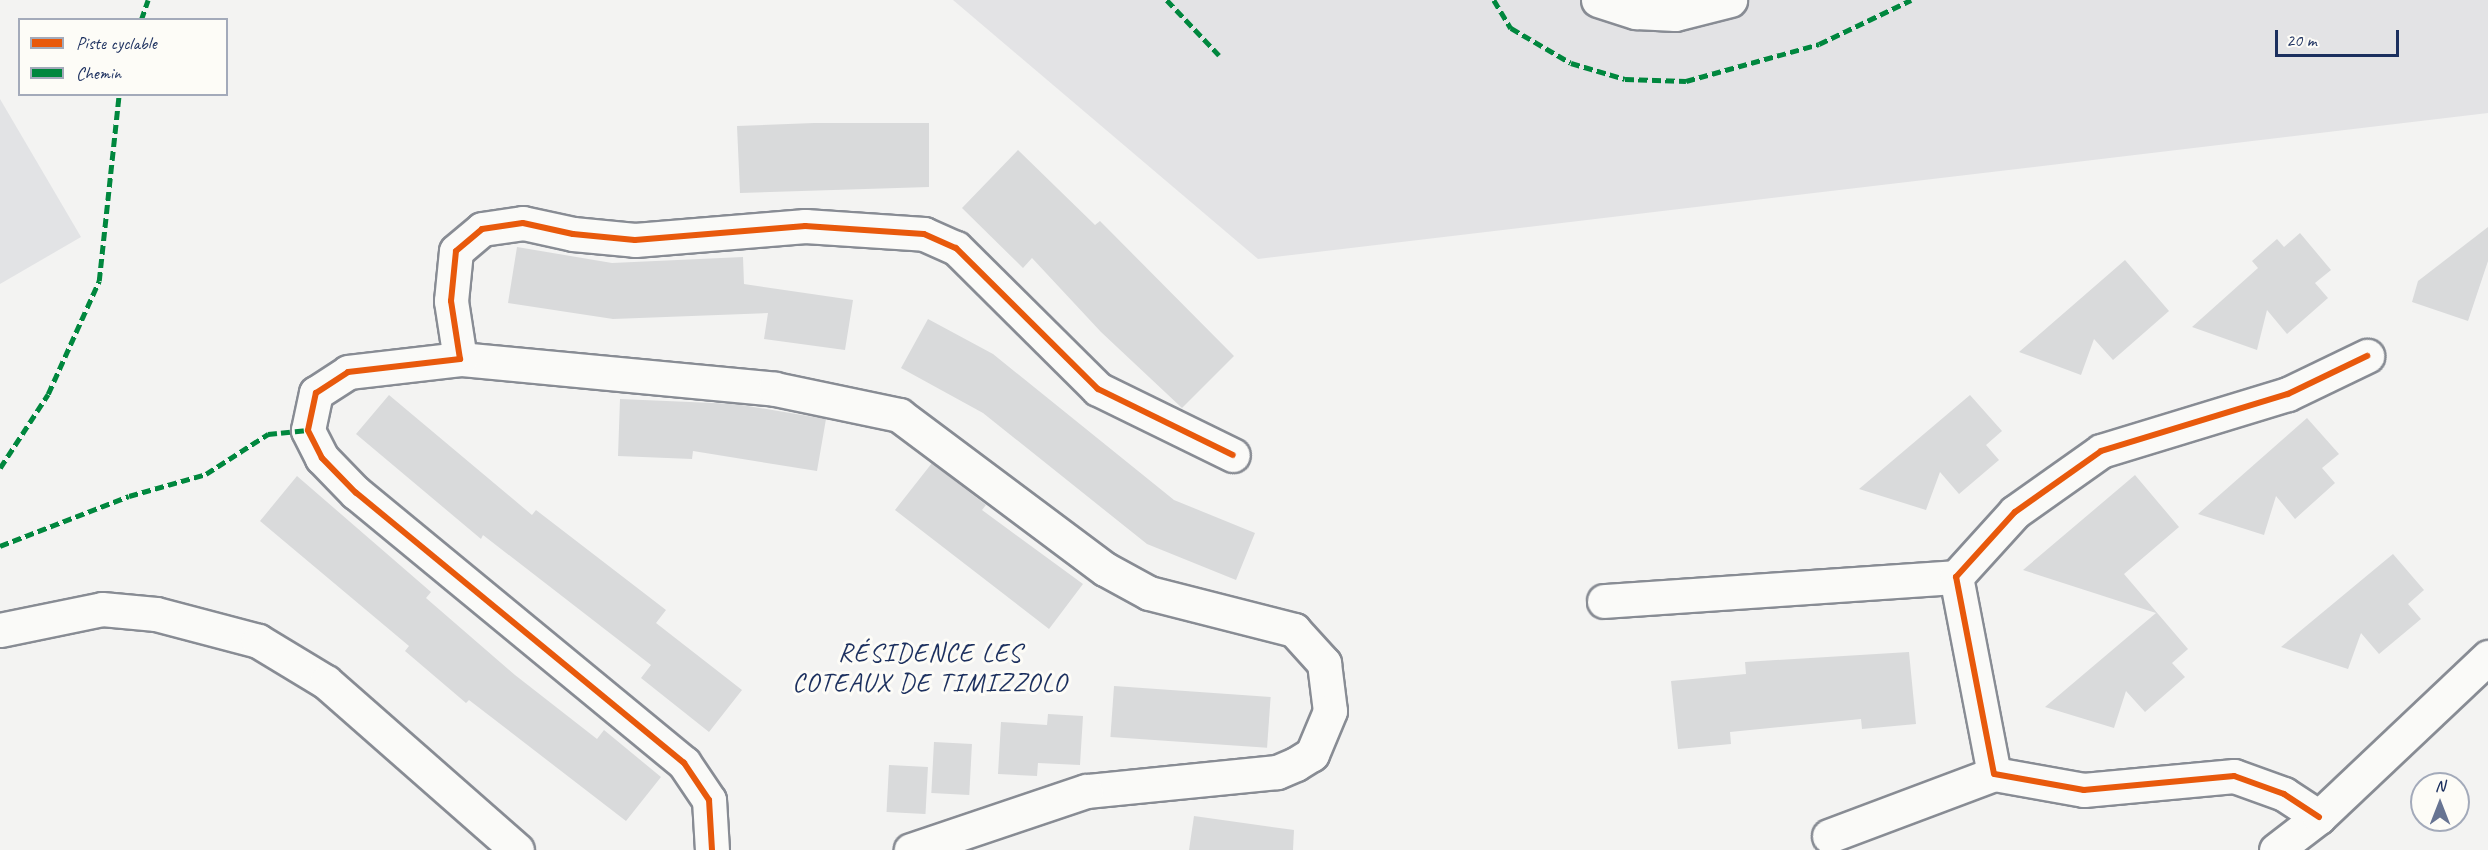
<!DOCTYPE html>
<html>
<head>
<meta charset="utf-8">
<style>
	body { margin:0 }
	#map { position:relative; width:2488px; height:850px; overflow:hidden; background:#f3f3f2; font-family:Caveat,sans-serif }
	div>[style] { position:absolute }
	[style*='--x'] { left:calc(var(--x)*1px); top:calc(var(--y)*1px); width:calc(var(--w)*1px); rotate:calc(var(--a)*1deg) }
	.built>* { inset:0; background:#e3e3e5 }
	.green>* { inset:0; background:#e2e3e5 }
	.building>* { inset:0; background:#d9dadb; transform-origin:0 0 }
	.roads { filter:drop-shadow(2px 0 #888c94) drop-shadow(-2px 0 #888c94) drop-shadow(0 2px #888c94) drop-shadow(0 -2px #888c94) }
	.minor>* { height:33px; margin:-16.5px; padding:0 16.5px; transform-origin:16.5px; border-radius:16.5px; background:#fafaf8 }
	.major>* { height:33px; margin:-16.5px; padding:0 16.5px; transform-origin:16.5px; border-radius:16.5px; background:#fafaf8 }
	.quiet>* { height:4.5px; margin-top:-2.25px; transform-origin:0; background:repeating-linear-gradient(90deg,#00873e 0 9px,transparent 0 13.5px) }
	.cycleway>* { height:6px; margin:-3px; padding:0 3px; transform-origin:3px; border-radius:3px; background:#e8590c }
	span { translate:-50% -50%; white-space:nowrap; text-align:center; line-height:1.15; -webkit-text-stroke:6px #fdfcf7; paint-order:stroke }
	.neighbourhood-label { font-size:26px; color:#1b2f5e; letter-spacing:1.5px }
	.legend { position:absolute; left:18px; top:18px; width:210px; height:78px; box-sizing:border-box; background:#fdfcf7; border:2px solid #a3aaba; margin:0; padding:8px 10px; list-style:none; font-size:18px; color:#1b2f5e }
	.legend li { display:flex; align-items:center; gap:12px; height:30px }
	.legend b { width:30px; border:2px solid #a3aaba }
	.north { position:absolute; left:2410px; top:772px; width:60px; height:60px; box-sizing:border-box; background:#fdfcf7; border:2px solid #a3aaba; border-radius:50%; rotate:0deg; font-size:16px; font-weight:700; line-height:24px; text-align:center; color:#1b2f5e }
	.north::after { content:''; display:block; margin:auto; width:21px; height:27px; background:#677492; clip-path:polygon(50% 0,100% 100%,50% 72%,0 100%) }
	.scale { position:absolute; left:2275px; top:30px; width:124px; height:27px; box-sizing:border-box; border:3px solid #1b2f5e; border-top:0; padding-left:8px; font-size:18px; line-height:21px; white-space:nowrap; color:#1b2f5e; -webkit-text-stroke:4px #fdfcf7; paint-order:stroke }
</style>
</head>
<body>
<div id="map">
	<div class="built">
		<div style="clip-path:polygon(953px 0,2488px 0,2488px 113px,1258px 259px)"></div>
	</div>
	<div class="green">
		<div style="clip-path:polygon(0 99px,81px 237px,0 284px)"></div>
	</div>
	<div class="building">
		<div style="clip-path:polygon(814px 123px,929px 123px,929px 187px,740px 193px,737px 126px)"></div>
		<div style="clip-path:polygon(1018px 150px,1095px 225px,1100px 221px,1234px 356px,1182px 408px,1101px 332px,1032px 258px,1023px 268px,962px 208px)"></div>
		<div style="clip-path:polygon(2488px 227px,2488px 261px,2468px 321px,2412px 302px,2418px 281px)"></div>
		<div style="clip-path:polygon(2300px 233px,2331px 270px,2315px 283px,2328px 298px,2287px 334px,2267px 310px,2257px 350px,2192px 327px,2258px 268px,2252px 261px,2277px 239px,2284px 247px)"></div>
		<div style="clip-path:polygon(517px 247px,612px 263px,743px 257px,744px 284px,853px 300px,845px 350px,764px 339px,768px 313px,613px 319px,508px 303px)"></div>
		<div style="clip-path:polygon(2125px 260px,2169px 311px,2113px 360px,2094px 339px,2081px 375px,2019px 352px)"></div>
		<div style="clip-path:polygon(928px 319px,993px 354px,1174px 500px,1255px 533px,1236px 580px,1147px 544px,983px 413px,901px 368px)"></div>
		<div style="clip-path:polygon(389px 395px,532px 515px,536px 510px,666px 610px,656px 623px,742px 690px,709px 732px,641px 678px,651px 665px,483px 535px,481px 539px,356px 434px)"></div>
		<div style="clip-path:polygon(1970px 395px,2002px 431px,1986px 445px,1999px 460px,1959px 494px,1940px 472px,1926px 510px,1859px 489px)"></div>
		<div style="clip-path:polygon(620px 399px,736px 404px,826px 419px,817px 471px,693px 451px,692px 459px,618px 456px)"></div>
		<div style="clip-path:polygon(2307px 418px,2339px 454px,2322px 468px,2335px 483px,2295px 519px,2276px 496px,2264px 535px,2198px 514px)"></div>
		<div style="clip-path:polygon(932px 463px,986px 505px,982px 510px,1083px 584px,1049px 629px,895px 510px)"></div>
		<div style="clip-path:polygon(2135px 475px,2179px 527px,2124px 574px,2188px 649px,2172px 663px,2185px 677px,2145px 712px,2126px 691px,2114px 728px,2045px 707px,2156px 613px,2023px 570px)"></div>
		<div style="clip-path:polygon(297px 476px,431px 592px,426px 598px,515px 675px,597px 739px,604px 730px,661px 777px,626px 821px,469px 700px,466px 703px,405px 651px,409px 646px,260px 521px)"></div>
		<div style="clip-path:polygon(2393px 554px,2424px 590px,2408px 604px,2421px 619px,2379px 654px,2361px 633px,2348px 669px,2281px 647px)"></div>
		<div style="clip-path:polygon(1909px 652px,1916px 724px,1862px 729px,1861px 719px,1730px 732px,1731px 744px,1678px 749px,1671px 681px,1746px 674px,1745px 662px)"></div>
		<div style="left:1114px;top:686px;width:157px;height:51px;rotate:4deg"></div>
		<div style="clip-path:polygon(1048px 714px,1083px 716px,1080px 765px,1038px 763px,1037px 776px,998px 774px,1001px 722px,1047px 725px)"></div>
		<div style="left:934px;top:742px;width:38px;height:51px;rotate:3deg"></div>
		<div style="left:889px;top:765px;width:39px;height:47px;rotate:3deg"></div>
		<div style="clip-path:polygon(1194px 816px,1294px 830px,1293px 850px,1189px 850px)"></div>
	</div>
	<div class="roads">
		<div class="minor">
			<div style="--x:1598;--y:0;--w:40;--a:18"></div>
			<div style="--x:1636;--y:12;--w:39;--a:3"></div>
			<div style="--x:1675;--y:14;--w:57;--a:-14.3"></div>
			<div style="--x:460;--y:359;--w:316;--a:5.4"></div>
			<div style="--x:775;--y:389;--w:127;--a:11.8"></div>
			<div style="--x:899;--y:415;--w:257;--a:36.8"></div>
			<div style="--x:1105;--y:569;--w:50;--a:28.6"></div>
			<div style="--x:1149;--y:593;--w:150;--a:14.3"></div>
			<div style="--x:1294;--y:630;--w:45;--a:47.7"></div>
			<div style="--x:1324;--y:663;--w:48;--a:82.9"></div>
			<div style="--x:1330;--y:711;--w:47;--a:112.7"></div>
			<div style="--x:1312;--y:754;--w:19;--a:148"></div>
			<div style="--x:1296;--y:764;--w:21;--a:157"></div>
			<div style="--x:1277;--y:772;--w:192;--a:174.3"></div>
			<div style="--x:1086;--y:791;--w:185;--a:161.4"></div>
			<div style="--x:1604;--y:601;--w:353;--a:-3.9"></div>
			<div style="--x:2319;--y:817;--w:42;--a:-146.7"></div>
			<div style="--x:2284;--y:794;--w:53;--a:-160.2"></div>
			<div style="--x:2234;--y:776;--w:151;--a:174.7"></div>
			<div style="--x:2084;--y:790;--w:91;--a:-169.9"></div>
			<div style="--x:1994;--y:774;--w:201;--a:-100.9"></div>
			<div style="--x:1956;--y:577;--w:88;--a:-47.8"></div>
			<div style="--x:2015;--y:512;--w:105;--a:-35.3"></div>
			<div style="--x:2101;--y:451;--w:195;--a:-17"></div>
			<div style="--x:2288;--y:394;--w:88;--a:-25.7"></div>
			<div style="--x:1829;--y:836;--w:176;--a:-20.6"></div>
			<div style="--x:712;--y:850;--w:50;--a:-93.4"></div>
			<div style="--x:709;--y:800;--w:45;--a:-124"></div>
			<div style="--x:684;--y:763;--w:425;--a:-140.5"></div>
			<div style="--x:356;--y:493;--w:49;--a:-134.2"></div>
			<div style="--x:322;--y:458;--w:31;--a:-117"></div>
			<div style="--x:308;--y:430;--w:38;--a:-78"></div>
			<div style="--x:316;--y:393;--w:38;--a:-33"></div>
			<div style="--x:348;--y:372;--w:113;--a:-6.6"></div>
			<div style="--x:460;--y:359;--w:59;--a:-98.8"></div>
			<div style="--x:451;--y:301;--w:50;--a:-84.3"></div>
			<div style="--x:456;--y:251;--w:34;--a:-40"></div>
			<div style="--x:482;--y:229;--w:41;--a:-8.3"></div>
			<div style="--x:523;--y:223;--w:51;--a:12.4"></div>
			<div style="--x:573;--y:234;--w:62;--a:5.5"></div>
			<div style="--x:635;--y:240;--w:171;--a:-4.7"></div>
			<div style="--x:805;--y:226;--w:119;--a:3.8"></div>
			<div style="--x:924;--y:234;--w:35;--a:24"></div>
			<div style="--x:956;--y:248;--w:200;--a:44.8"></div>
			<div style="--x:1098;--y:389;--w:150;--a:26.1"></div>
		</div>
		<div class="major">
			<div style="--x:0;--y:630;--w:104;--a:-11.6"></div>
			<div style="--x:102;--y:609;--w:54;--a:5.3"></div>
			<div style="--x:156;--y:614;--w:106;--a:14.8"></div>
			<div style="--x:258;--y:641;--w:79;--a:31.1"></div>
			<div style="--x:326;--y:682;--w:254;--a:41.3"></div>
			<div style="--x:2276;--y:850;--w:54;--a:-37.5"></div>
			<div style="--x:2319;--y:817;--w:233;--a:-43.4"></div>
		</div>
	</div>
	<div class="quiet">
		<div style="--x:1167;--y:0;--w:76;--a:46.6"></div>
		<div style="--x:1494;--y:0;--w:33;--a:59"></div>
		<div style="--x:1511;--y:28;--w:69;--a:30.3"></div>
		<div style="--x:1571;--y:63;--w:56;--a:16.5"></div>
		<div style="--x:1625;--y:79;--w:61;--a:1.9"></div>
		<div style="--x:1686;--y:81;--w:138;--a:-15.5"></div>
		<div style="--x:1819;--y:44;--w:102;--a:-25.6"></div>
		<div style="--x:141;--y:20;--w:21;--a:-71"></div>
		<div style="--x:0;--y:468;--w:88;--a:-57"></div>
		<div style="--x:48;--y:394;--w:124;--a:-65.7"></div>
		<div style="--x:99;--y:281;--w:188;--a:-83.9"></div>
		<div style="--x:0;--y:546;--w:138;--a:-21.2"></div>
		<div style="--x:129;--y:496;--w:80;--a:-15.9"></div>
		<div style="--x:206;--y:474;--w:74;--a:-32.8"></div>
		<div style="--x:268;--y:434;--w:40;--a:-5.7"></div>
	</div>
	<div class="cycleway">
		<div style="--x:2319;--y:817;--w:42;--a:-146.7"></div>
		<div style="--x:2284;--y:794;--w:53;--a:-160.2"></div>
		<div style="--x:2234;--y:776;--w:151;--a:174.7"></div>
		<div style="--x:2084;--y:790;--w:91;--a:-169.9"></div>
		<div style="--x:1994;--y:774;--w:201;--a:-100.9"></div>
		<div style="--x:1956;--y:577;--w:88;--a:-47.8"></div>
		<div style="--x:2015;--y:512;--w:105;--a:-35.3"></div>
		<div style="--x:2101;--y:451;--w:195;--a:-17"></div>
		<div style="--x:2288;--y:394;--w:88;--a:-25.7"></div>
		<div style="--x:712;--y:850;--w:50;--a:-93.4"></div>
		<div style="--x:709;--y:800;--w:45;--a:-124"></div>
		<div style="--x:684;--y:763;--w:425;--a:-140.5"></div>
		<div style="--x:356;--y:493;--w:49;--a:-134.2"></div>
		<div style="--x:322;--y:458;--w:31;--a:-117"></div>
		<div style="--x:308;--y:430;--w:38;--a:-78"></div>
		<div style="--x:316;--y:393;--w:38;--a:-33"></div>
		<div style="--x:348;--y:372;--w:113;--a:-6.6"></div>
		<div style="--x:460;--y:359;--w:59;--a:-98.8"></div>
		<div style="--x:451;--y:301;--w:50;--a:-84.3"></div>
		<div style="--x:456;--y:251;--w:34;--a:-40"></div>
		<div style="--x:482;--y:229;--w:41;--a:-8.3"></div>
		<div style="--x:523;--y:223;--w:51;--a:12.4"></div>
		<div style="--x:573;--y:234;--w:62;--a:5.5"></div>
		<div style="--x:635;--y:240;--w:171;--a:-4.7"></div>
		<div style="--x:805;--y:226;--w:119;--a:3.8"></div>
		<div style="--x:924;--y:234;--w:35;--a:24"></div>
		<div style="--x:956;--y:248;--w:200;--a:44.8"></div>
		<div style="--x:1098;--y:389;--w:150;--a:26.1"></div>
	</div>
	<div class="neighbourhood-label">
		<span style="left:930px;top:668px">RÉSIDENCE LES<br>COTEAUX DE TIMIZZOLO</span>
	</div>
	<ul class="legend">
	<li><b style="height:8px;background:#e8590c"></b>Piste cyclable</li>
	<li><b style="height:8px;background:#00873e"></b>Chemin</li>
	</ul>
	<div class="north">N</div>
	<div class="scale">20 m</div>
</div>
</body>
</html>
